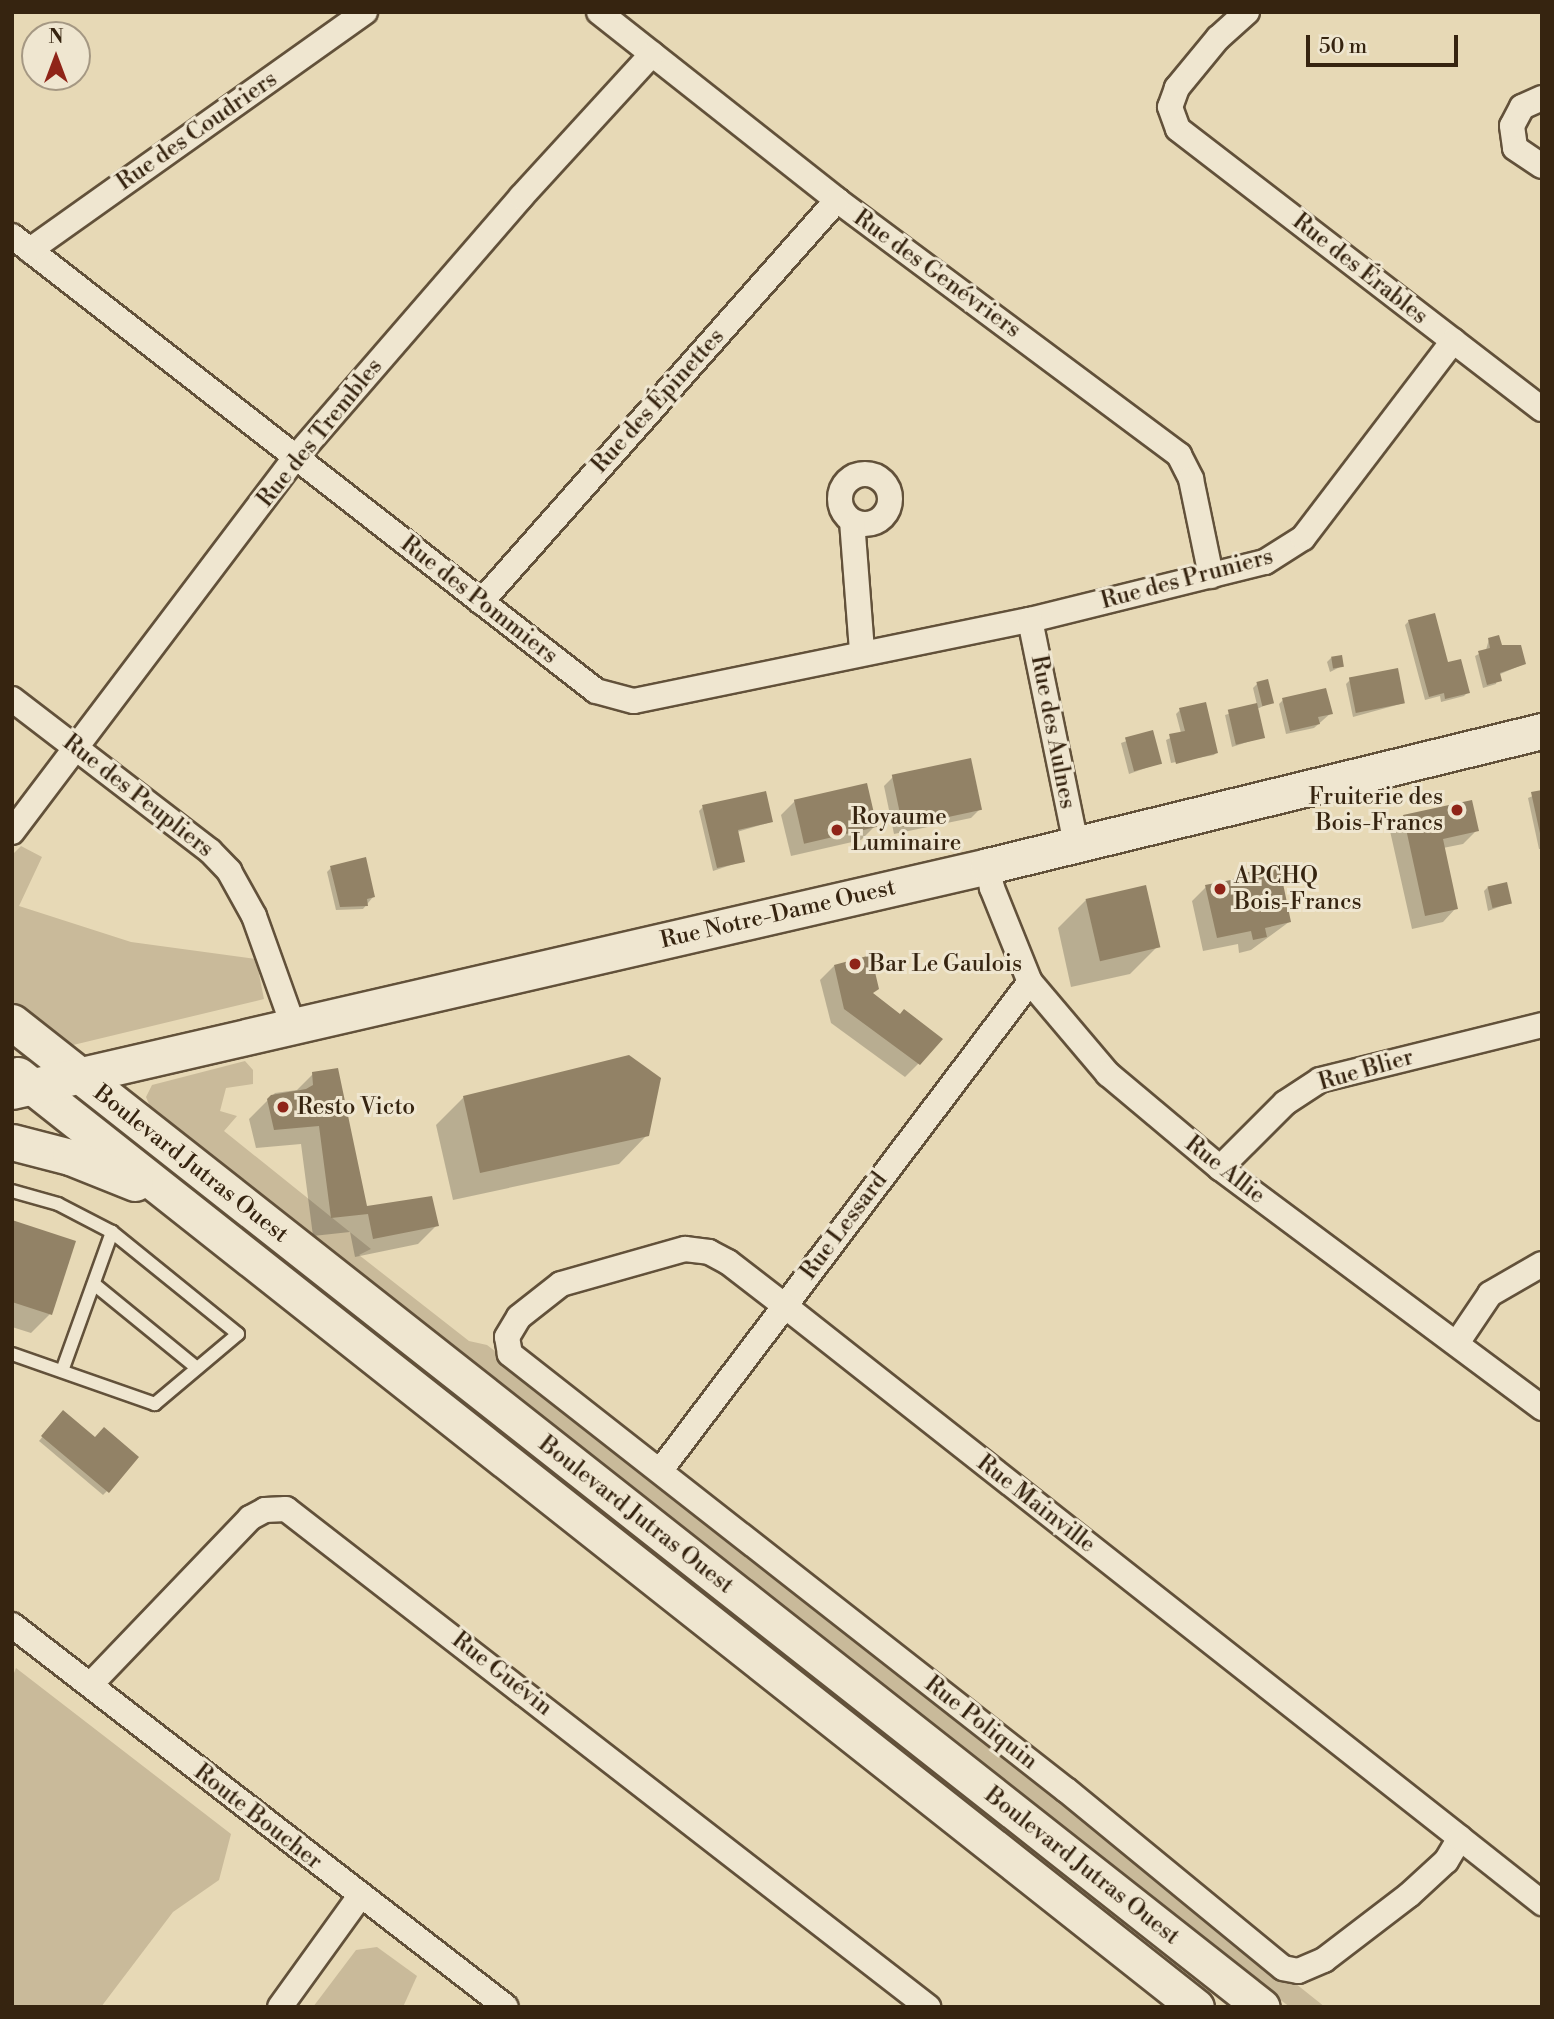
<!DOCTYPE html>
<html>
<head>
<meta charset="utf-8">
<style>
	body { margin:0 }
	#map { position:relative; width:1554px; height:2019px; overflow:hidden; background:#e7d9b6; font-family:"Libre Bodoni",serif }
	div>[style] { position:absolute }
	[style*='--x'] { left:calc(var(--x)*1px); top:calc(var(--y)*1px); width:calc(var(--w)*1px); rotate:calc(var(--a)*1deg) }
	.green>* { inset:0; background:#c9ba9a }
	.shadow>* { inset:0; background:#0003 }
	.building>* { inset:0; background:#928266; transform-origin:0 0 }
	.roads { filter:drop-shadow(2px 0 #62513a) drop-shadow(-2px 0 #62513a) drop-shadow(0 2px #62513a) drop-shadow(0 -2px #62513a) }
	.lane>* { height:12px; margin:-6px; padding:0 6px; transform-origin:6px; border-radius:6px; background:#efe6d0 }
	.street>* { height:24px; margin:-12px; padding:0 12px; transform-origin:12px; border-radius:12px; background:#efe6d0 }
	.street>.ring { margin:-12px; padding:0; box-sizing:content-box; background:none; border:24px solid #efe6d0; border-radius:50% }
	.secondary>* { height:35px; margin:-17.5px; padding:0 17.5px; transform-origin:17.5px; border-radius:17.5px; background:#efe6d0 }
	.dots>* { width:19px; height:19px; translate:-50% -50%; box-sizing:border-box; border:4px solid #efe6d0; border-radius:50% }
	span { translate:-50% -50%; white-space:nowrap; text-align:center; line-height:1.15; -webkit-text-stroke:6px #efe6d0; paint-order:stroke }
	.street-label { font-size:23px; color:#362410 }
	.poi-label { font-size:23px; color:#362410 }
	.right { translate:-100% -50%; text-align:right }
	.left { translate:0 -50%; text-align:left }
	.frame { position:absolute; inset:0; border:14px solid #362410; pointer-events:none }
	.north { position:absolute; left:21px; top:21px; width:70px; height:70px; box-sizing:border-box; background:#efe6d0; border:2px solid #a59883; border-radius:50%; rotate:0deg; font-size:19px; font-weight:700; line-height:28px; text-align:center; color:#362410 }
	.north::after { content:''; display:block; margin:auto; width:24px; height:32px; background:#8f2418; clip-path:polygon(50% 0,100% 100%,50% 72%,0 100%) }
	.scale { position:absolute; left:1306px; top:35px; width:152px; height:32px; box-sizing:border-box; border:4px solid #362410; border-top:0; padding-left:9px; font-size:21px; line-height:24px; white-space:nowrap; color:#362410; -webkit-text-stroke:5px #efe6d0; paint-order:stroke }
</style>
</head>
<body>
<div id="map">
	<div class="green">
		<div style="clip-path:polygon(21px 846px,42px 857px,19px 906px,131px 942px,256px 959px,264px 999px,69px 1046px,12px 1008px,12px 855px)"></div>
		<div style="clip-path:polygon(245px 1061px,253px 1070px,253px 1084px,226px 1088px,220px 1111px,237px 1116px,224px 1131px,371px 1249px,359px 1255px,469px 1341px,487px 1345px,579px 1415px,1325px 2007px,1290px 2007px,1226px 1960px,153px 1114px,146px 1097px,152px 1085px)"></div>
		<div style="clip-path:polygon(16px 1668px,231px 1834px,219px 1880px,173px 1912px,101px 2007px,12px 2007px,12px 1678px)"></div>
		<div style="clip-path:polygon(377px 1947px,417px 1976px,403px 2007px,313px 2007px,356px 1950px)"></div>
	</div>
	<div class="shadow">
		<div style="clip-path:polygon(1409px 621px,1468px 692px,1464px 696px,1441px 702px,1440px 696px,1425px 700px,1405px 625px)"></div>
		<div style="clip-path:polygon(1489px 639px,1524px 664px,1498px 675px,1496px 684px,1483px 688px,1475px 656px,1486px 650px)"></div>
		<div style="clip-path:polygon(1331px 658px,1342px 666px,1330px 672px,1327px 662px)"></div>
		<div style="clip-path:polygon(1350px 680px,1404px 703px,1353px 717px,1346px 684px)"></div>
		<div style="clip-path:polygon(1257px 684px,1272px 702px,1257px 709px,1263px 737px,1232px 747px,1225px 715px,1257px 705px,1253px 688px)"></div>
		<div style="clip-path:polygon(1283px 700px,1331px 713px,1314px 728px,1286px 734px,1279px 704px)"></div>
		<div style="clip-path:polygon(1180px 710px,1216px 753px,1214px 755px,1171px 763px,1166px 740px,1181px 733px,1176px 714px)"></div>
		<div style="clip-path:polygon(1152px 732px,1160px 763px,1129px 774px,1121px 743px)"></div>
		<div style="clip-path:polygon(893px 777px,980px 809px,971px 818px,894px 834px,884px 786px)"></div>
		<div style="clip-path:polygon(1542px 792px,1542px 849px,1539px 849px,1528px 798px)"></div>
		<div style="clip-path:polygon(795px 801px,875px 826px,861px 840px,791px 856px,781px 815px)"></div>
		<div style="clip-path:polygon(703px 807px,771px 822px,737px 832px,743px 861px,713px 871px,699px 811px)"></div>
		<div style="clip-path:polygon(1404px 817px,1477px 830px,1463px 844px,1443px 848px,1456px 908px,1443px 922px,1412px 929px,1390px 831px)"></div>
		<div style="clip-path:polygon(331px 868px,373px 897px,363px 909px,336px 910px,327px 872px)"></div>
		<div style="clip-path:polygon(1238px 875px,1289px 922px,1251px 950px,1239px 953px,1238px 944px,1203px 951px,1192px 901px,1206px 887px,1231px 881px)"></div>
		<div style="clip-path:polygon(1488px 887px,1510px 903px,1488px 911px,1484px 891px)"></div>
		<div style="clip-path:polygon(1086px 900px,1158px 946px,1130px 974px,1071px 987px,1058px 928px)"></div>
		<div style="clip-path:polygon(834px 966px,871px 994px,919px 1063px,905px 1077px,831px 1023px,820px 980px)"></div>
		<div style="clip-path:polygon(313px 1074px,366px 1208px,437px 1225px,418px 1244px,355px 1257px,350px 1232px,313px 1236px,301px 1144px,256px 1148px,249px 1119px,275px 1093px,297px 1090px)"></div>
		<div style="clip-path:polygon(464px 1097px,647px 1135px,619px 1164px,453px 1200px,436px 1125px)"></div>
		<div style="clip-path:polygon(12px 1222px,50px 1314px,31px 1333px,12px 1327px)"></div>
		<div style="clip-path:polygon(59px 1417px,107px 1491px,103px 1495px,39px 1441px)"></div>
	</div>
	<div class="building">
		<div style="clip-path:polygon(1435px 613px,1448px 662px,1461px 659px,1470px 693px,1445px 699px,1444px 693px,1429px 697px,1408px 620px)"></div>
		<div style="clip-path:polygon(1499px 635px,1502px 645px,1521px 645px,1526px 664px,1500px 673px,1502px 681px,1487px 685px,1478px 651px,1490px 648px,1488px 638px)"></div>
		<div style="left:1342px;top:655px;width:12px;height:11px;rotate:81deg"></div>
		<div style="left:1398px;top:668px;width:36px;height:50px;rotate:79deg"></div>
		<div style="left:1268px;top:679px;width:25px;height:12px;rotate:76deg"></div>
		<div style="clip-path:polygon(1326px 688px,1333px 714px,1318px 717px,1320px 724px,1290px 731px,1282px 698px)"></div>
		<div style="clip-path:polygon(1206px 702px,1218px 753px,1176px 764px,1169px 734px,1185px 731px,1179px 708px)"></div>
		<div style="left:1257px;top:703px;width:36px;height:30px;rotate:77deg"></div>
		<div style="left:1153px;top:730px;width:35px;height:29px;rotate:75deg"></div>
		<div style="left:971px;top:758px;width:53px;height:81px;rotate:78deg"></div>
		<div style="left:867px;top:783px;width:45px;height:75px;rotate:77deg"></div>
		<div style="clip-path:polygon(1542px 790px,1542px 838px,1541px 838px,1531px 792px)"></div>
		<div style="clip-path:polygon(766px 791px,773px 822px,738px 830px,745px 862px,717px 868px,702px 805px)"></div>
		<div style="clip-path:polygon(1472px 800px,1479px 831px,1443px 839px,1458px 909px,1425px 916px,1403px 815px)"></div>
		<div style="clip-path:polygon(366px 857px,375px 897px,367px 899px,368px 906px,340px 907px,330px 866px)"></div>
		<div style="clip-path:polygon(1280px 869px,1291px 922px,1265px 928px,1267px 937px,1253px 940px,1251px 931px,1217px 938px,1205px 885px,1236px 879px,1238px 873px)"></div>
		<div style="left:1507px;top:882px;width:22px;height:20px;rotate:77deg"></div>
		<div style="left:1146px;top:885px;width:64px;height:62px;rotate:77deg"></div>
		<div style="clip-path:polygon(871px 955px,879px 989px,873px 993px,900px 1014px,904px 1009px,943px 1039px,920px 1065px,844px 1009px,834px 965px)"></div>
		<div style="clip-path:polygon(629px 1055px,661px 1078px,649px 1136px,480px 1173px,463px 1096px)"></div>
		<div style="clip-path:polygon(338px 1068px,367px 1206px,432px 1196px,439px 1226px,373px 1239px,368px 1214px,331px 1218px,319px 1126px,274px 1130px,267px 1099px,271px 1095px,306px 1089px,313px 1085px,312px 1072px)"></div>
		<div style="clip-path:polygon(12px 1220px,76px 1241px,52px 1315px,12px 1302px)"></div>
		<div style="clip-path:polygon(63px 1410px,95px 1437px,104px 1427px,139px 1457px,109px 1493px,41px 1436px)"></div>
	</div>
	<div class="roads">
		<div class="lane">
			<div style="--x:12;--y:1191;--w:48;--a:15.8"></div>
			<div style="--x:58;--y:1204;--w:61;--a:27.4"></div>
			<div style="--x:112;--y:1232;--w:162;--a:39"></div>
			<div style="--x:238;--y:1334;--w:109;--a:139.9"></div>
			<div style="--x:155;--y:1404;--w:151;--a:-160.7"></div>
			<div style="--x:94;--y:1284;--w:133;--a:39.2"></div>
			<div style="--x:62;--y:1371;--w:148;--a:-70.2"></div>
		</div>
		<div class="street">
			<div style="--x:599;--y:12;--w:303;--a:38.3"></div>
			<div style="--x:837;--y:200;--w:427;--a:36.7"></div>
			<div style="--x:1179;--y:455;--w:27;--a:63"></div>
			<div style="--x:1191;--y:479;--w:99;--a:78.3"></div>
			<div style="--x:1247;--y:12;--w:39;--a:138"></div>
			<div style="--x:1218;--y:38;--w:65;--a:129.4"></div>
			<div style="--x:1177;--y:88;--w:20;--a:110"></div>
			<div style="--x:1170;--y:107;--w:23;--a:70"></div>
			<div style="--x:1178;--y:129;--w:459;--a:37.6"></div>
			<div style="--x:1542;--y:98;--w:22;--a:156"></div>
			<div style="--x:1522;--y:107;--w:21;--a:118"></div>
			<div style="--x:1512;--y:126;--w:22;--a:82"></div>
			<div style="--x:1515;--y:148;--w:32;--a:34"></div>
			<div style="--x:12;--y:236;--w:740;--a:37.92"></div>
			<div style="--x:596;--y:691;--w:39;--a:15"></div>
			<div style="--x:634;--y:701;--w:404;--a:-11.6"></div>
			<div style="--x:1030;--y:620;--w:242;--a:-13.9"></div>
			<div style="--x:1265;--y:562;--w:45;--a:-32.3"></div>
			<div style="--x:1303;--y:538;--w:248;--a:-52.7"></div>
			<div style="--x:30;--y:250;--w:411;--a:-35.4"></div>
			<div class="ring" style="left:840px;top:474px;width:26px;height:26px"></div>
			<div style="--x:852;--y:521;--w:130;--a:85.6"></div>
			<div style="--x:481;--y:602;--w:537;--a:-48.47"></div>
			<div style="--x:1030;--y:620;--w:230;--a:78.4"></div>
			<div style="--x:12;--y:699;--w:250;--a:37.5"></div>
			<div style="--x:210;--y:851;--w:28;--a:46"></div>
			<div style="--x:229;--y:871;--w:51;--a:60.9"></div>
			<div style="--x:254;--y:916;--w:116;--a:70.3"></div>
			<div style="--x:12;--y:832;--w:470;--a:-52.9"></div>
			<div style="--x:296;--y:457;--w:344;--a:-49.1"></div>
			<div style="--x:521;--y:197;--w:194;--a:-47.5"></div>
			<div style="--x:988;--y:866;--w:22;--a:80"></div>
			<div style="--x:992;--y:888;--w:101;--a:68"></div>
			<div style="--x:1030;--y:982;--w:121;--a:49.7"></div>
			<div style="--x:1108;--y:1074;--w:146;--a:40"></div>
			<div style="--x:1220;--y:1168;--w:402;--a:36.7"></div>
			<div style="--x:1220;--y:1168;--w:92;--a:-45"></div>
			<div style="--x:1285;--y:1103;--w:42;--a:-33.3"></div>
			<div style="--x:1320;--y:1080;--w:229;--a:-13.9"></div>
			<div style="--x:1457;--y:1343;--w:59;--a:-56"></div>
			<div style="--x:1490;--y:1294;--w:60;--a:-30"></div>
			<div style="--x:660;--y:1471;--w:613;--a:-52.89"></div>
			<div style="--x:12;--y:1625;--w:624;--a:37.71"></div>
			<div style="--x:91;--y:1684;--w:230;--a:-46.2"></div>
			<div style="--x:250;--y:1518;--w:17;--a:-28"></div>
			<div style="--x:265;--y:1510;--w:21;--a:-3"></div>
			<div style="--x:286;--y:1509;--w:813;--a:37.8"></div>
			<div style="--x:1460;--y:1838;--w:27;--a:121"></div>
			<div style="--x:1446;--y:1861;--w:50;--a:137.4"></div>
			<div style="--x:1409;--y:1895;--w:107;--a:142.6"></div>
			<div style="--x:1324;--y:1960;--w:28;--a:157"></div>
			<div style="--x:1298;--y:1971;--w:15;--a:-169"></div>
			<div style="--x:1283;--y:1968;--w:281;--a:-140.6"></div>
			<div style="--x:1066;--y:1790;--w:707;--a:-141.9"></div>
			<div style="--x:510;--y:1354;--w:17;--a:-100"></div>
			<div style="--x:507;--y:1337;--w:23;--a:-59"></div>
			<div style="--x:519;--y:1317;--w:53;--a:-38.2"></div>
			<div style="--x:561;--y:1284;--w:129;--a:-15.8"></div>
			<div style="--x:685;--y:1249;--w:24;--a:7"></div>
			<div style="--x:709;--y:1252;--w:21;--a:28"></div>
			<div style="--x:728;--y:1262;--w:72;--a:37.7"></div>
			<div style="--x:785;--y:1306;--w:859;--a:38.24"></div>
			<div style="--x:1460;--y:1838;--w:105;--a:38.4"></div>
			<div style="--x:280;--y:2007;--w:137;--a:-54.2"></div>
		</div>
		<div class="secondary">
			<div style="--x:12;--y:1022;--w:1591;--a:38.24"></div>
			<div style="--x:18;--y:1075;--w:1502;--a:38.35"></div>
			<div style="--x:12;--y:1091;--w:1002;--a:-12.98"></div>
			<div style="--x:988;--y:866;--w:570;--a:-13.7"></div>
			<div style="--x:12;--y:1142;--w:60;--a:14.5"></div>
			<div style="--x:70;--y:1157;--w:70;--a:21.8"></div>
		</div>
	</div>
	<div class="dots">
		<div style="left:1457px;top:810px;background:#8f2418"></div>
		<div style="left:837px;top:830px;background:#8f2418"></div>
		<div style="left:1220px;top:889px;background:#8f2418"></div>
		<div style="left:855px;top:964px;background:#8f2418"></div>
		<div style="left:283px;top:1107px;background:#8f2418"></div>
	</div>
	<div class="street-label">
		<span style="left:197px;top:131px;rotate:-35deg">Rue des Coudriers</span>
		<span style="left:1360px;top:269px;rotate:38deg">Rue des Érables</span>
		<span style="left:937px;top:274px;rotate:36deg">Rue des Genévriers</span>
		<span style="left:658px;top:401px;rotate:-48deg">Rue des Épinettes</span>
		<span style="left:320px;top:433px;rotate:-51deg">Rue des Trembles</span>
		<span style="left:1187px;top:579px;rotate:-15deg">Rue des Pruniers</span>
		<span style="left:479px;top:600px;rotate:38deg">Rue des Pommiers</span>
		<span style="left:1053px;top:732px;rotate:79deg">Rue des Aulnes</span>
		<span style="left:138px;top:796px;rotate:38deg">Rue des Peupliers</span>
		<span style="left:778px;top:914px;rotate:-13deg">Rue Notre-Dame Ouest</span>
		<span style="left:1366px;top:1070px;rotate:-16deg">Rue Blier</span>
		<span style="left:191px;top:1164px;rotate:38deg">Boulevard Jutras Ouest</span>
		<span style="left:1225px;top:1170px;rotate:38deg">Rue Allie</span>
		<span style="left:844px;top:1226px;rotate:-53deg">Rue Lessard</span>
		<span style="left:1036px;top:1504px;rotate:38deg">Rue Mainville</span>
		<span style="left:636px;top:1515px;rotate:38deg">Boulevard Jutras Ouest</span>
		<span style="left:502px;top:1674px;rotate:38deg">Rue Guévin</span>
		<span style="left:981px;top:1723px;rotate:38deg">Rue Poliquin</span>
		<span style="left:258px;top:1817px;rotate:38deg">Route Boucher</span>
		<span style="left:1082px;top:1866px;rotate:38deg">Boulevard Jutras Ouest</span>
	</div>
	<div class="poi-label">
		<span class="right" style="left:1443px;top:810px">Fruiterie des<br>Bois-Francs</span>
		<span class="left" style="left:851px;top:830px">Royaume<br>Luminaire</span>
		<span class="left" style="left:1234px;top:889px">APCHQ<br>Bois-Francs</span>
		<span class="left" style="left:869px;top:964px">Bar Le Gaulois</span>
		<span class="left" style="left:297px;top:1107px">Resto Victo</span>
	</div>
	<div class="frame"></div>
	<div class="north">N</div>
	<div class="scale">50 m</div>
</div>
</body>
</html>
